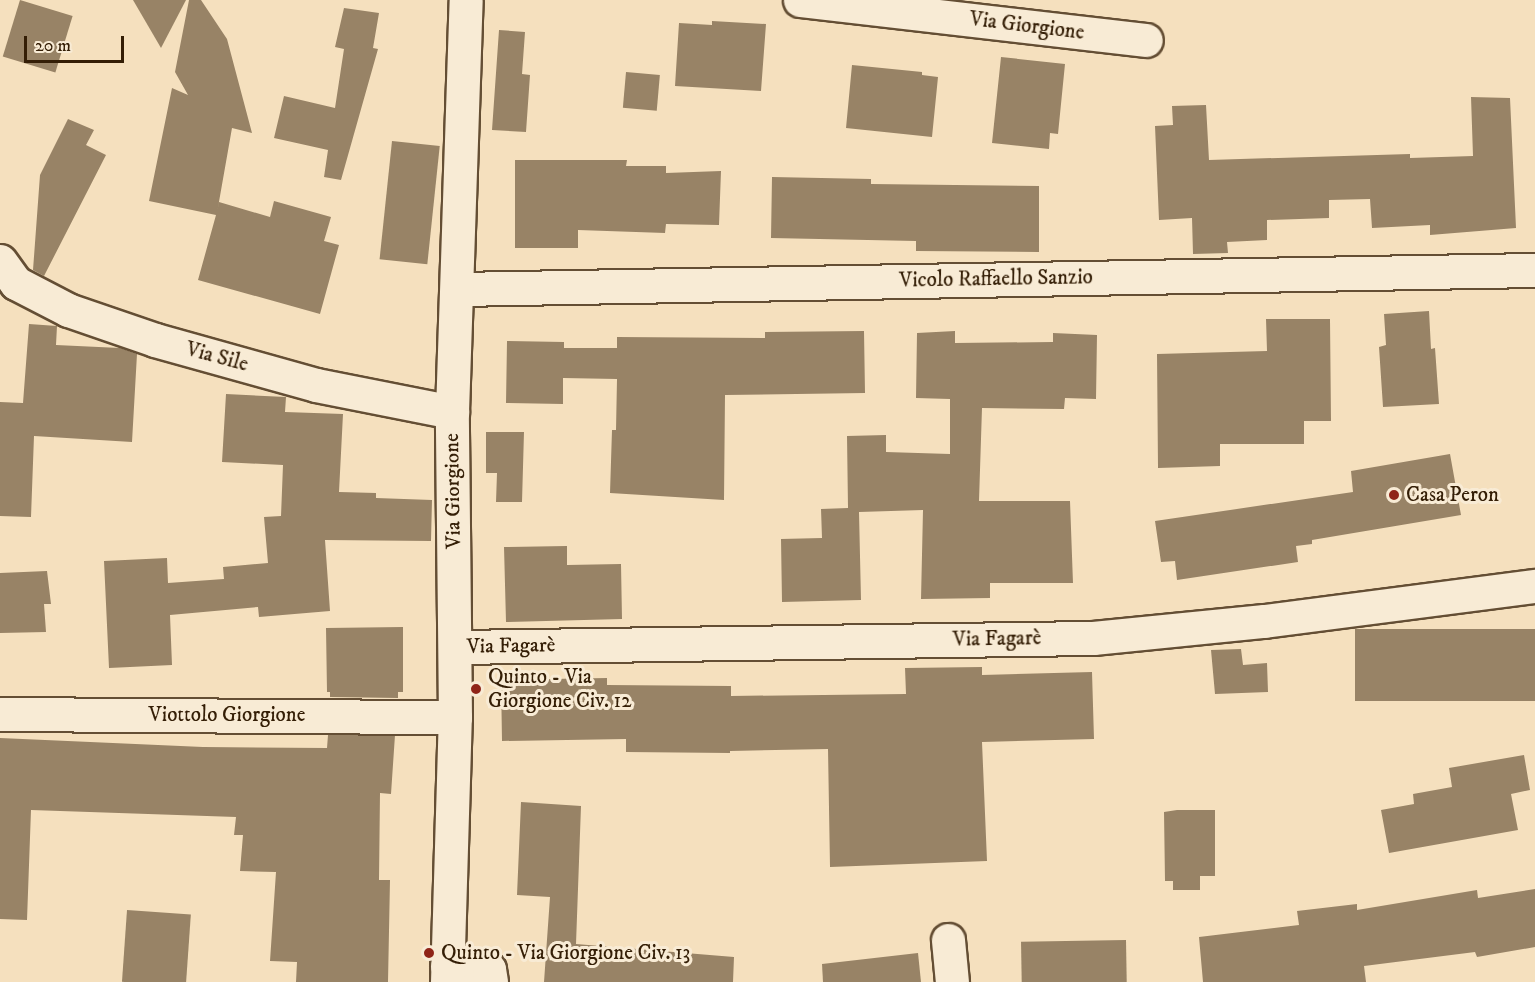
<!DOCTYPE html>
<html>
<head>
<meta charset="utf-8">
<style>
	body { margin:0 }
	#map { position:relative; width:1535px; height:982px; overflow:hidden; background:#f5e0be; font-family:"IM FELL DW Pica",serif }
	div>[style] { position:absolute }
	[style*='--x'] { left:calc(var(--x)*1px); top:calc(var(--y)*1px); width:calc(var(--w)*1px); rotate:calc(var(--a)*1deg) }
	.building>* { inset:0; background:#988366; transform-origin:0 0 }
	.roads { filter:drop-shadow(2px 0 #644e34) drop-shadow(-2px 0 #644e34) drop-shadow(0 2px #644e34) drop-shadow(0 -2px #644e34) }
	.minor>* { height:33px; margin:-16.5px; padding:0 16.5px; transform-origin:16.5px; border-radius:16.5px; background:#f8ebd5 }
	.dots>* { width:16px; height:16px; translate:-50% -50%; box-sizing:border-box; border:3px solid #f8ebd5; border-radius:50% }
	span { translate:-50% -50%; white-space:nowrap; text-align:center; line-height:1.15; -webkit-text-stroke:6px #f8ebd5; paint-order:stroke }
	.street-label { font-size:21px; color:#341e06 }
	.poi-label { font-size:21px; color:#341e06 }
	.left { translate:0 -50%; text-align:left }
	.scale { position:absolute; left:24px; top:36px; width:100px; height:27px; box-sizing:border-box; border:3px solid #341e06; border-top:0; padding-left:8px; font-size:18px; line-height:21px; white-space:nowrap; color:#341e06; -webkit-text-stroke:4px #f8ebd5; paint-order:stroke }
</style>
</head>
<body>
<div id="map">
	<div class="building">
		<div style="left:20px;top:0;width:55px;height:59px;rotate:17deg"></div>
		<div style="clip-path:polygon(133px 0,186px 0,161px 48px)"></div>
		<div style="clip-path:polygon(189px 0,201px 0,227px 39px,252px 133px,232px 128px,217px 213px,219px 202px,270px 217px,274px 201px,331px 217px,324px 241px,339px 245px,320px 314px,198px 280px,216px 215px,149px 201px,172px 88px,188px 95px,175px 72px)"></div>
		<div style="clip-path:polygon(344px 8px,379px 13px,373px 48px,378px 49px,341px 180px,324px 177px,328px 150px,274px 138px,284px 96px,335px 108px,344px 49px,335px 47px)"></div>
		<div style="clip-path:polygon(712px 21px,766px 24px,761px 91px,675px 86px,679px 23px,712px 25px)"></div>
		<div style="clip-path:polygon(499px 30px,525px 32px,522px 74px,530px 75px,526px 132px,492px 130px)"></div>
		<div style="clip-path:polygon(1001px 57px,1065px 64px,1058px 134px,1050px 133px,1049px 149px,992px 143px)"></div>
		<div style="clip-path:polygon(852px 65px,922px 72px,922px 75px,938px 77px,932px 137px,846px 128px)"></div>
		<div style="left:626px;top:72px;width:34px;height:36px;rotate:5deg"></div>
		<div style="clip-path:polygon(1471px 97px,1510px 98px,1516px 228px,1430px 235px,1430px 225px,1372px 228px,1370px 199px,1329px 200px,1329px 218px,1267px 220px,1267px 240px,1227px 242px,1228px 253px,1193px 254px,1192px 218px,1159px 220px,1155px 126px,1173px 125px,1172px 106px,1206px 105px,1209px 160px,1410px 154px,1410px 158px,1473px 156px)"></div>
		<div style="clip-path:polygon(68px 119px,94px 130px,86px 145px,106px 155px,44px 276px,33px 270px,40px 175px)"></div>
		<div style="left:392px;top:141px;width:48px;height:119px;rotate:6deg"></div>
		<div style="clip-path:polygon(515px 160px,627px 160px,626px 166px,666px 166px,666px 173px,721px 171px,719px 225px,666px 224px,665px 233px,578px 230px,578px 248px,515px 248px)"></div>
		<div style="clip-path:polygon(772px 177px,871px 179px,871px 184px,1039px 186px,1039px 252px,916px 251px,916px 241px,771px 238px)"></div>
		<div style="clip-path:polygon(1429px 311px,1431px 349px,1435px 348px,1439px 404px,1383px 407px,1379px 347px,1386px 345px,1384px 314px)"></div>
		<div style="clip-path:polygon(1266px 319px,1330px 319px,1331px 421px,1304px 421px,1304px 444px,1220px 444px,1220px 466px,1158px 468px,1157px 354px,1267px 351px)"></div>
		<div style="clip-path:polygon(29px 324px,57px 326px,56px 345px,120px 348px,137px 354px,132px 442px,34px 436px,31px 517px,0 516px,0 402px,23px 403px)"></div>
		<div style="clip-path:polygon(864px 331px,865px 393px,725px 395px,724px 500px,610px 493px,612px 430px,616px 430px,617px 379px,563px 378px,563px 404px,506px 403px,507px 341px,564px 342px,564px 348px,617px 348px,617px 337px,765px 338px,765px 332px)"></div>
		<div style="clip-path:polygon(955px 331px,955px 343px,1053px 342px,1053px 333px,1097px 335px,1096px 399px,1065px 398px,1064px 409px,982px 408px,979px 501px,1070px 501px,1073px 583px,990px 583px,990px 598px,921px 599px,923px 510px,859px 512px,861px 600px,782px 602px,781px 539px,822px 538px,821px 509px,848px 508px,847px 436px,886px 435px,886px 452px,950px 454px,950px 399px,916px 398px,917px 333px)"></div>
		<div style="clip-path:polygon(226px 394px,286px 397px,285px 412px,343px 414px,339px 492px,376px 493px,376px 498px,432px 500px,431px 541px,325px 540px,330px 611px,259px 617px,258px 607px,170px 615px,172px 665px,109px 668px,104px 561px,167px 558px,168px 583px,224px 579px,223px 567px,268px 563px,264px 517px,281px 516px,283px 465px,222px 462px)"></div>
		<div style="clip-path:polygon(486px 432px,524px 432px,522px 502px,496px 502px,497px 473px,486px 473px)"></div>
		<div style="clip-path:polygon(1450px 454px,1461px 515px,1312px 540px,1312px 544px,1296px 546px,1298px 562px,1177px 580px,1175px 561px,1161px 562px,1155px 521px,1353px 492px,1351px 471px)"></div>
		<div style="clip-path:polygon(567px 546px,567px 565px,621px 564px,622px 619px,506px 622px,504px 547px)"></div>
		<div style="clip-path:polygon(47px 571px,51px 604px,44px 604px,46px 632px,0 633px,0 573px)"></div>
		<div style="clip-path:polygon(403px 627px,403px 692px,398px 692px,398px 698px,330px 697px,330px 692px,327px 692px,326px 628px)"></div>
		<div style="left:1535px;top:629px;width:72px;height:180px;rotate:90deg"></div>
		<div style="clip-path:polygon(1241px 649px,1243px 665px,1267px 663px,1268px 692px,1215px 694px,1211px 650px)"></div>
		<div style="clip-path:polygon(982px 667px,982px 675px,1092px 672px,1094px 739px,982px 742px,987px 861px,830px 867px,828px 749px,730px 751px,730px 753px,626px 752px,626px 739px,502px 741px,501px 680px,607px 678px,607px 685px,731px 686px,731px 696px,906px 694px,905px 668px)"></div>
		<div style="clip-path:polygon(328px 735px,395px 735px,391px 794px,380px 793px,379px 880px,390px 880px,388px 982px,296px 982px,297px 962px,270px 961px,276px 872px,240px 871px,243px 835px,234px 835px,236px 817px,31px 810px,27px 920px,0 919px,0 738px,203px 747px,327px 748px)"></div>
		<div style="clip-path:polygon(1524px 755px,1530px 790px,1511px 794px,1518px 830px,1389px 853px,1381px 810px,1414px 804px,1413px 794px,1452px 787px,1449px 768px)"></div>
		<div style="clip-path:polygon(521px 802px,581px 806px,576px 944px,734px 957px,733px 982px,544px 982px,550px 897px,517px 895px)"></div>
		<div style="clip-path:polygon(1177px 810px,1215px 810px,1215px 876px,1200px 876px,1200px 890px,1173px 890px,1173px 881px,1165px 881px,1164px 812px)"></div>
		<div style="clip-path:polygon(1535px 889px,1535px 947px,1477px 957px,1475px 952px,1364px 966px,1366px 982px,1203px 982px,1199px 937px,1299px 925px,1297px 911px,1357px 904px,1357px 910px,1477px 890px,1478px 898px)"></div>
		<div style="left:127px;top:910px;width:64px;height:72px;rotate:4deg"></div>
		<div style="left:1126px;top:940px;width:42px;height:105px;rotate:89deg"></div>
		<div style="clip-path:polygon(918px 953px,921px 982px,823px 982px,822px 964px)"></div>
	</div>
	<div class="roads">
		<div class="minor">
			<div style="--x:800;--y:0;--w:348;--a:6.6"></div>
			<div style="--x:0;--y:261;--w:27;--a:54"></div>
			<div style="--x:16;--y:283;--w:59;--a:27.4"></div>
			<div style="--x:68;--y:310;--w:92;--a:19"></div>
			<div style="--x:155;--y:340;--w:167;--a:15.6"></div>
			<div style="--x:316;--y:385;--w:139;--a:11.2"></div>
			<div style="--x:457;--y:289;--w:1078;--a:-1.01"></div>
			<div style="--x:455;--y:647;--w:638;--a:-0.81"></div>
			<div style="--x:1093;--y:638;--w:172;--a:-5.7"></div>
			<div style="--x:1264;--y:621;--w:273;--a:-7.4"></div>
			<div style="--x:0;--y:714;--w:455;--a:0.4"></div>
			<div style="--x:948;--y:940;--w:42;--a:84.6"></div>
			<div style="--x:447;--y:966;--w:38;--a:0"></div>
			<div style="--x:485;--y:966;--w:5;--a:37"></div>
			<div style="--x:489;--y:969;--w:13;--a:81"></div>
			<div style="--x:447;--y:982;--w:265;--a:-88.3"></div>
			<div style="--x:455;--y:717;--w:305;--a:-90.6"></div>
			<div style="--x:452;--y:412;--w:412;--a:-88.1"></div>
		</div>
	</div>
	<div class="dots">
		<div style="left:1394px;top:495px;background:#8f2418"></div>
		<div style="left:476px;top:689px;background:#8f2418"></div>
		<div style="left:429px;top:953px;background:#8f2418"></div>
	</div>
	<div class="street-label">
		<span style="left:1027px;top:26px;rotate:7deg">Via Giorgione</span>
		<span style="left:996px;top:279px;rotate:-1deg">Vicolo Raffaello Sanzio</span>
		<span style="left:217px;top:357px;rotate:15deg">Via Sile</span>
		<span style="left:453px;top:491px;rotate:-91deg">Via Giorgione</span>
		<span style="left:997px;top:639px;rotate:-1deg">Via Fagarè</span>
		<span style="left:511px;top:646px;rotate:-1deg">Via Fagarè</span>
		<span style="left:227px;top:715px">Viottolo Giorgione</span>
	</div>
	<div class="poi-label">
		<span class="left" style="left:1406px;top:495px">Casa Peron</span>
		<span class="left" style="left:488px;top:689px">Quinto - Via<br>Giorgione Civ. 12</span>
		<span class="left" style="left:441px;top:953px">Quinto - Via Giorgione Civ. 13</span>
	</div>
	<div class="scale">20 m</div>
</div>
</body>
</html>
